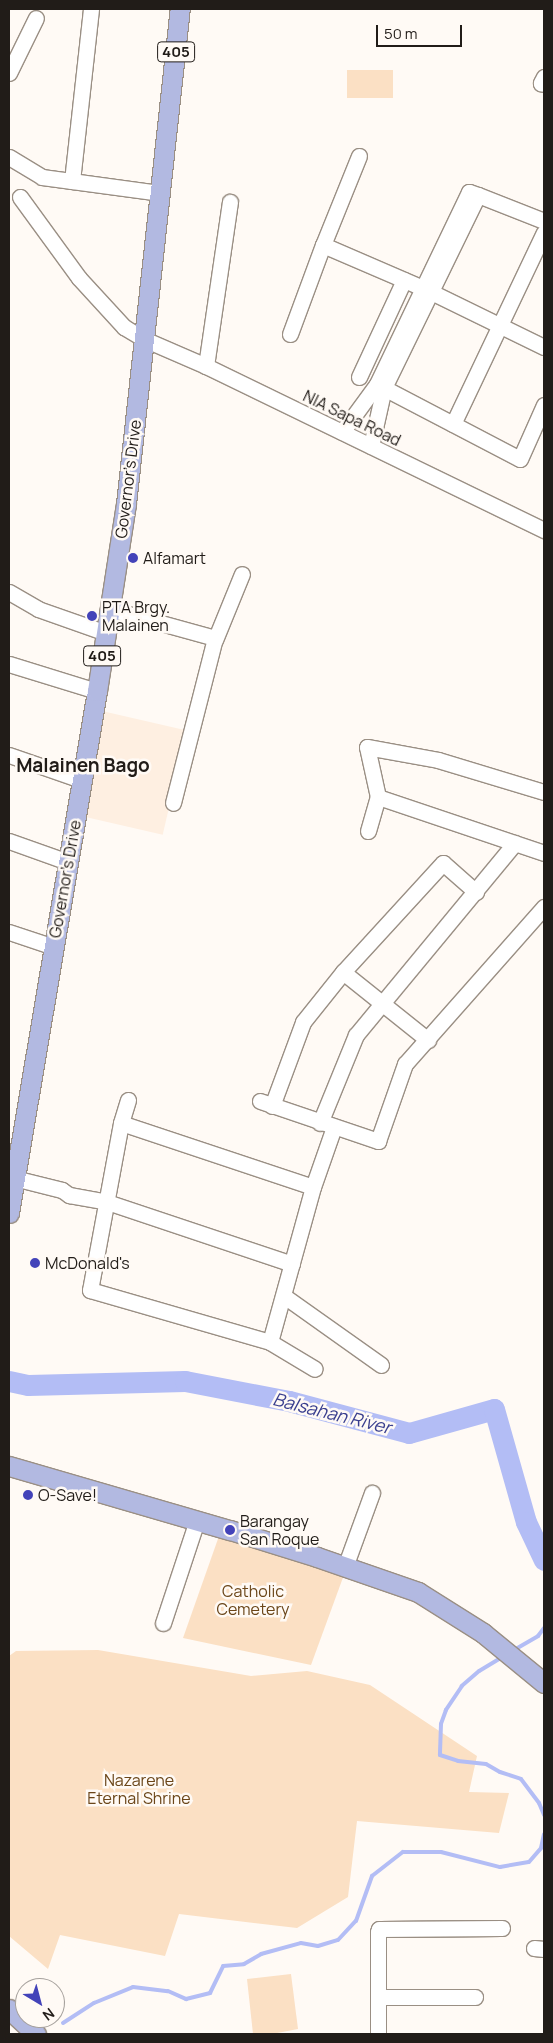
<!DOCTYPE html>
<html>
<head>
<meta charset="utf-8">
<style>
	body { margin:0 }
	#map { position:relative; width:553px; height:2043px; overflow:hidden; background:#fffaf5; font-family:Manrope,sans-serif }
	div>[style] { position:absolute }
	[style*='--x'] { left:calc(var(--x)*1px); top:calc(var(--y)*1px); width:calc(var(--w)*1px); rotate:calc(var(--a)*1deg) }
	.built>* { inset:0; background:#feefe1; transform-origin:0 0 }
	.green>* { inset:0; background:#fbe0c4; transform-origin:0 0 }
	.stream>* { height:4px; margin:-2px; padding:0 2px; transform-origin:2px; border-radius:2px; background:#b3bdf5 }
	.river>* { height:21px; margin:-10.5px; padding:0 10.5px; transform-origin:10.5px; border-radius:10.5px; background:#b3bdf5 }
	.roads { filter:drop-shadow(1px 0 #9a8f84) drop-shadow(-1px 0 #9a8f84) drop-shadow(0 1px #9a8f84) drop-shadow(0 -1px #9a8f84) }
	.minor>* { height:15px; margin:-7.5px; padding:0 7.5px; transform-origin:7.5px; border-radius:7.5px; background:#fff }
	.major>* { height:19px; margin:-9.5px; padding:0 9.5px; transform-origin:9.5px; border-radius:9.5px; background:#b2b9e1 }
	.dots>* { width:14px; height:14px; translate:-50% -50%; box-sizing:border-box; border:2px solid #fffaf5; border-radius:50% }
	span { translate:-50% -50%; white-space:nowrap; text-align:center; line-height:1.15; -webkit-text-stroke:5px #fffaf5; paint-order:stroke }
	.shield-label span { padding:1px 4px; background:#fffaf5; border:1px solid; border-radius:4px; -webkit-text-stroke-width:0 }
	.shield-label { font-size:15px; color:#211c18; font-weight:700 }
	.street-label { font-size:16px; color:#211c18 }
	.poi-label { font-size:16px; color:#211c18 }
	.left { translate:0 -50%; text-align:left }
	.park-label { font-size:16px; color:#6b4619 }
	.water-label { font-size:18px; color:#3a3f8f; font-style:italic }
	.quarter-label { font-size:19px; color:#211c18; font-weight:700 }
	.frame { position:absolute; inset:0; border:10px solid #211c18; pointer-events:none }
	.north { position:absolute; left:15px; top:1978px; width:50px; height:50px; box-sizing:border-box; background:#fffaf5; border:1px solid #a6a19d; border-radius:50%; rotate:143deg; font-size:14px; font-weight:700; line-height:20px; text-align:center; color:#211c18 }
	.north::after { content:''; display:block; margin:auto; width:18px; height:22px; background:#4343b9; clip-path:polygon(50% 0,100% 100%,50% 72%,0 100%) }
	.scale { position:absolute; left:376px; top:25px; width:86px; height:22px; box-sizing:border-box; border:2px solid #211c18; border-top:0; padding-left:6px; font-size:15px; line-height:18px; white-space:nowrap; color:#211c18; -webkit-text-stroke:4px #fffaf5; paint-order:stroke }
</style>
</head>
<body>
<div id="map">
	<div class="built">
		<div style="left:102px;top:711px;width:87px;height:107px;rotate:13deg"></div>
	</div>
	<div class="green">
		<div style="left:347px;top:70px;width:46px;height:28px"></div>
		<div style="clip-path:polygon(219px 1536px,345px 1572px,311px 1665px,183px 1638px)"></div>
		<div style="clip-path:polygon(98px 1650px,251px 1676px,307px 1671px,370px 1685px,477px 1756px,469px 1792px,509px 1793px,499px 1833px,357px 1821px,348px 1897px,297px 1928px,179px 1914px,165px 1956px,60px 1935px,48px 1969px,9px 1936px,9px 1656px,16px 1651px)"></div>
		<div style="clip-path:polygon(291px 1974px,298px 2029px,272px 2034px,253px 2034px,247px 1979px)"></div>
	</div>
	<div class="stream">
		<div style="--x:514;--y:1650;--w:28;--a:-30"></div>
		<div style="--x:538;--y:1636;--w:10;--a:-53"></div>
		<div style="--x:504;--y:1656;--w:29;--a:149"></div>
		<div style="--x:479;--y:1671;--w:23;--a:139"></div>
		<div style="--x:462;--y:1686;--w:29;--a:124"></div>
		<div style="--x:446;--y:1710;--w:15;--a:110"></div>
		<div style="--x:441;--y:1724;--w:31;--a:92"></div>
		<div style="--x:440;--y:1755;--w:19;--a:18"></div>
		<div style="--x:458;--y:1761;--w:28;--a:6"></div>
		<div style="--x:486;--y:1764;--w:16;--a:30"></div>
		<div style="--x:500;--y:1772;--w:22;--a:18"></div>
		<div style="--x:521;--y:1779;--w:30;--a:53"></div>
		<div style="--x:539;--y:1803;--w:13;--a:67"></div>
		<div style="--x:63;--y:2023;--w:37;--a:-33"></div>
		<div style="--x:94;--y:2003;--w:42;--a:-22.3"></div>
		<div style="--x:133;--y:1987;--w:35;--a:7"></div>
		<div style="--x:168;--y:1991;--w:20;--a:24"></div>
		<div style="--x:186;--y:1999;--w:25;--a:-14"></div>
		<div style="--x:210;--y:1993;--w:30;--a:-64"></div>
		<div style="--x:223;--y:1966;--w:21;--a:-5"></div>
		<div style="--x:244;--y:1964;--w:20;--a:-30"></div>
		<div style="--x:261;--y:1954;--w:41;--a:-15.4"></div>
		<div style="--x:301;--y:1943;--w:17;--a:10"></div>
		<div style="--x:318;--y:1946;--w:21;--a:-17"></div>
		<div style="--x:338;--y:1940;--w:26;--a:-47"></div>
		<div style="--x:356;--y:1921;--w:48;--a:-70.4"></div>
		<div style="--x:372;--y:1876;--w:39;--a:-38"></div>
		<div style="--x:403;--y:1852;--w:38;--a:0"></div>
		<div style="--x:441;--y:1852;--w:61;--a:14.3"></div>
		<div style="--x:500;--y:1867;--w:29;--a:-10"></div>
		<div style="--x:529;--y:1862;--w:18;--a:-49"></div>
		<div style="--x:541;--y:1848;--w:14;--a:-78"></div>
	</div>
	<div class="river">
		<div style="--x:9;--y:1381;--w:19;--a:12"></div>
		<div style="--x:28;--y:1385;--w:157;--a:-1.5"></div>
		<div style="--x:185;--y:1381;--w:106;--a:10.9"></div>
		<div style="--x:289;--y:1401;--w:124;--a:14.9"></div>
		<div style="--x:409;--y:1433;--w:88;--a:-15.8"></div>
		<div style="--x:494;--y:1409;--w:117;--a:74.2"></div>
		<div style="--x:526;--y:1522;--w:42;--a:64.7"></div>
	</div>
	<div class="roads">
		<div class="minor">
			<div style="--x:9;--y:73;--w:61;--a:-63.9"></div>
			<div style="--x:544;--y:77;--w:7;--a:117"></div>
			<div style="--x:541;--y:83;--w:3;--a:18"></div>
			<div style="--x:9;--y:157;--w:39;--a:31"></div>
			<div style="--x:42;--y:177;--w:120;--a:7.7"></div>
			<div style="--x:72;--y:181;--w:173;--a:-83.7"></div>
			<div style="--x:478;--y:195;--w:71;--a:21.5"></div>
			<div style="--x:20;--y:197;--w:100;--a:53.9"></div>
			<div style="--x:79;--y:278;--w:67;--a:47.4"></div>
			<div style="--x:124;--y:327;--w:23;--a:31"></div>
			<div style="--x:144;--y:339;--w:68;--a:23.5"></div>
			<div style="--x:206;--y:366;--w:376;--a:25.9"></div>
			<div style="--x:323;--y:245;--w:96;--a:-68"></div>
			<div style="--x:290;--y:334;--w:95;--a:-69.7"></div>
			<div style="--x:323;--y:245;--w:109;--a:23.3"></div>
			<div style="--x:423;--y:288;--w:135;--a:26"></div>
			<div style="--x:206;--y:366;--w:166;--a:-81.7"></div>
			<div style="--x:359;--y:377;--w:107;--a:-65.1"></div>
			<div style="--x:453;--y:424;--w:212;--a:-64.6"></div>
			<div style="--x:342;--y:432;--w:59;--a:-53.9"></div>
			<div style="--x:377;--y:384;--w:213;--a:-64.4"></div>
			<div style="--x:469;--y:192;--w:9;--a:18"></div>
			<div style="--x:478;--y:195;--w:215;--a:116"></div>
			<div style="--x:384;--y:388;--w:8;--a:-150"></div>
			<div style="--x:371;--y:446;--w:59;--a:-77.4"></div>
			<div style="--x:384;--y:388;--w:153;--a:27.6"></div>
			<div style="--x:520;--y:459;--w:59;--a:-66"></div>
			<div style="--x:9;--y:592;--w:34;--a:30"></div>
			<div style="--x:38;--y:609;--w:72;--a:19.4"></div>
			<div style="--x:110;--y:609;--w:109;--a:15.4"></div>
			<div style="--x:215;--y:638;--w:170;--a:104.3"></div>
			<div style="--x:215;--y:640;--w:71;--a:-67.8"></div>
			<div style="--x:9;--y:664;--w:92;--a:17.1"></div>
			<div style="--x:9;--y:755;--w:76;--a:19.1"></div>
			<div style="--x:378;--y:797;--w:175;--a:18.6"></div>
			<div style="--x:368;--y:831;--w:35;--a:-74"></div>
			<div style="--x:378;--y:797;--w:51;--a:-102.4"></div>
			<div style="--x:367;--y:747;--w:72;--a:10.4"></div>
			<div style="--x:438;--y:760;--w:111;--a:16.8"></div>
			<div style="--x:9;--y:841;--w:63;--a:19.6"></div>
			<div style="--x:9;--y:932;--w:47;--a:18.4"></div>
			<div style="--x:343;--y:972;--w:109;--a:38.7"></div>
			<div style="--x:128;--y:1100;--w:24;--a:107"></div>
			<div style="--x:121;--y:1123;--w:170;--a:100.5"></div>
			<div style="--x:90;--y:1290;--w:187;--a:16.1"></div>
			<div style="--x:270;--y:1342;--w:52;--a:31"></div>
			<div style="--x:260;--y:1101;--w:125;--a:18.7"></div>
			<div style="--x:378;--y:1141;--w:82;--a:-70.7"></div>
			<div style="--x:405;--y:1064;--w:210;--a:-48.5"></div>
			<div style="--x:272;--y:1106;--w:90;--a:-69.7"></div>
			<div style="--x:303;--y:1022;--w:64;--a:-51.3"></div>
			<div style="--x:343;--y:972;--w:148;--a:-47.5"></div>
			<div style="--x:443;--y:863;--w:44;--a:41.3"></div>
			<div style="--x:121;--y:1123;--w:202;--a:18.4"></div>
			<div style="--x:320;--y:1123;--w:95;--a:-67.8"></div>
			<div style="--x:356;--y:1035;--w:249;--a:-50.4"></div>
			<div style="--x:14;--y:1178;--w:49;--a:14"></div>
			<div style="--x:62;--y:1190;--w:9;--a:36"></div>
			<div style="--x:69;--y:1195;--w:39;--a:10"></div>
			<div style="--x:107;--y:1202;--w:195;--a:18.5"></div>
			<div style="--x:284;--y:1296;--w:119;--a:35.4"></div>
			<div style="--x:270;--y:1342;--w:161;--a:-74.5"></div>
			<div style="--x:313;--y:1187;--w:64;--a:-70.7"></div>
			<div style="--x:345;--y:1567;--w:79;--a:-70"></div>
			<div style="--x:163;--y:1623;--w:108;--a:-71.7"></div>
			<div style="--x:534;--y:1948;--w:10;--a:6"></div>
			<div style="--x:379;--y:1997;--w:96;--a:0"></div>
			<div style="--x:378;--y:2034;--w:102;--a:-90"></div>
			<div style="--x:378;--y:1932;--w:3;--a:-72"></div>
			<div style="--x:379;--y:1929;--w:123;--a:-0.5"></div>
		</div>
		<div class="major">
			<div style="--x:9;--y:1213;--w:529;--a:-80.43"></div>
			<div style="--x:97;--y:691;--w:189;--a:-81.2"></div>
			<div style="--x:126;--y:504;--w:498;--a:-83.8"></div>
			<div style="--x:9;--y:1466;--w:230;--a:16.2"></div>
			<div style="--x:230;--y:1530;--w:91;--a:17.2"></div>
			<div style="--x:317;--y:1557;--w:107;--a:19.1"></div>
			<div style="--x:418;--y:1592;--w:77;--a:32.2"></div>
			<div style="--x:483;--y:1633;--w:79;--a:39.3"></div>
			<div style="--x:9;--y:2009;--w:37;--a:43"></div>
		</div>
	</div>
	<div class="dots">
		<div style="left:133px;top:558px;background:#4343b9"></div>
		<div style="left:92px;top:616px;background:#4343b9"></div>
		<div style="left:35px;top:1263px;background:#4343b9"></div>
		<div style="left:28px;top:1495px;background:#4343b9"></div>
		<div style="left:230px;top:1530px;background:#4343b9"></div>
	</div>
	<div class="shield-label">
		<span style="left:176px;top:52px">405</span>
		<span style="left:102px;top:656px">405</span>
	</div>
	<div class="street-label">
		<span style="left:352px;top:418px;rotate:26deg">NIA Sapa Road</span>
		<span style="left:128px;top:479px;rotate:-83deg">Governor's Drive</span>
		<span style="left:65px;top:879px;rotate:-80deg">Governor's Drive</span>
	</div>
	<div class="poi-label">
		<span class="left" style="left:143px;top:558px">Alfamart</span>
		<span class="left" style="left:102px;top:616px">PTA Brgy.<br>Malainen</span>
		<span class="left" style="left:45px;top:1263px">McDonald's</span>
		<span class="left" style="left:38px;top:1495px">O-Save!</span>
		<span class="left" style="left:240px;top:1530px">Barangay<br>San Roque</span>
	</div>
	<div class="park-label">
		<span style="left:253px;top:1600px">Catholic<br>Cemetery</span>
		<span style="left:139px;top:1789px">Nazarene<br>Eternal Shrine</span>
	</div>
	<div class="water-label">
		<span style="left:332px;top:1413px;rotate:14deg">Balsahan River</span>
	</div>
	<div class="quarter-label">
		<span style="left:83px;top:766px">Malainen Bago</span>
	</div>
	<div class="frame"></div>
	<div class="north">N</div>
	<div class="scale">50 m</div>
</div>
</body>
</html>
